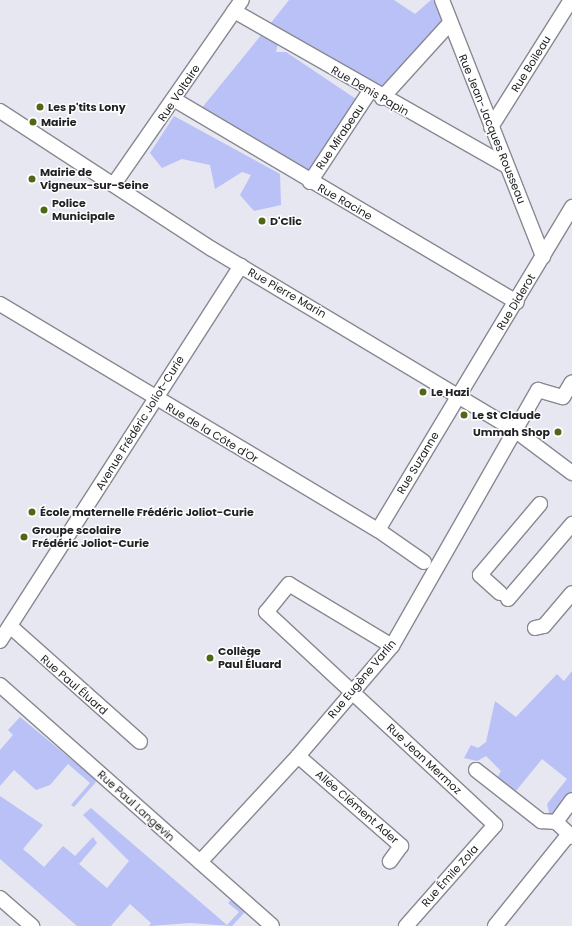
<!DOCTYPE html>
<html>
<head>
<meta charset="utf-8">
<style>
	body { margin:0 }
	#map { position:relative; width:572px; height:926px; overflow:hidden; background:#e6e7f0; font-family:Poppins,sans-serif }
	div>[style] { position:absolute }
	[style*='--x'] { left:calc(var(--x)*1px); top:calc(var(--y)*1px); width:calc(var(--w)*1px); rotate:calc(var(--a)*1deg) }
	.green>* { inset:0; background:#b9c1f6 }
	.roads { filter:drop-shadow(1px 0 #878991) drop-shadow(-1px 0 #878991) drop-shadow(0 1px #878991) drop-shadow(0 -1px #878991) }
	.minor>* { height:14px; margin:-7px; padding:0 7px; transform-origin:7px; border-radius:7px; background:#fff }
	.dots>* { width:11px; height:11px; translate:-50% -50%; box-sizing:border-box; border:2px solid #fff; border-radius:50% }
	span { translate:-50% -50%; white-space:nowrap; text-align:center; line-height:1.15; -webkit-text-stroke:3px #fff; paint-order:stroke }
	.street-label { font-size:11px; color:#212225 }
	.poi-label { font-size:11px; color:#212225; font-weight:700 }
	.left { translate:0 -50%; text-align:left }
	.right { translate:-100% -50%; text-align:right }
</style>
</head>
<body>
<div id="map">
	<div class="green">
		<div style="clip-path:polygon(289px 0,394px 0,415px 14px,431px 0,437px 0,445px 21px,383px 89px,270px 24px)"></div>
		<div style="clip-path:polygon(262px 34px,278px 43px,276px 52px,286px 52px,359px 101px,312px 173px,201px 109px)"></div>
		<div style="clip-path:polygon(174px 116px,280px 174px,281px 205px,254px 211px,240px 195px,251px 175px,242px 172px,215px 189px,210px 165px,182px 159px,162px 168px,150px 153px)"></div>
		<div style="clip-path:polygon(572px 671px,572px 791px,550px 817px,547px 804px,567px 779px,542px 759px,516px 791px,497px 778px,501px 771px,486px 756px,477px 761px,464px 758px,471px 745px,478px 748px,486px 742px,495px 701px,516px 717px,557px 674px,564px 681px)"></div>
		<div style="clip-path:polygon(20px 717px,94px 778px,96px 782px,74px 807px,71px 805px,90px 783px,68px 764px,50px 785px,36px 790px,14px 770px,0 786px,0 750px,13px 735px,8px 730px)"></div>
		<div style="clip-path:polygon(0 796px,43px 825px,23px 849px,44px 867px,63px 846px,75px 856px,93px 837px,97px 843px,79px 864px,107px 888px,129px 861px,83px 815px,91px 808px,227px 925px,239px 912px,228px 903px,232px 899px,245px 912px,232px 926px,190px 923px,149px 926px,151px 923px,130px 904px,111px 926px,77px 926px,0 859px)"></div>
	</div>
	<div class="roads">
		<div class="minor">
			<div style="--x:442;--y:0;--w:276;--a:68.5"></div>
			<div style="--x:234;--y:11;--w:314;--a:29.6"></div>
			<div style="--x:382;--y:98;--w:101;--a:-47.8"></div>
			<div style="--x:175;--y:100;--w:397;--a:30.6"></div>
			<div style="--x:0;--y:111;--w:253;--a:33.1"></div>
			<div style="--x:212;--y:249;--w:354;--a:30.9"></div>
			<div style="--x:516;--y:431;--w:70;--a:36.9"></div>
			<div style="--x:491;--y:127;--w:150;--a:-57.8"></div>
			<div style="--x:310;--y:182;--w:109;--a:-56.6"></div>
			<div style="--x:114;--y:184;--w:224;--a:-55.2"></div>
			<div style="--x:0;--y:304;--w:440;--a:30.9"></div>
			<div style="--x:378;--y:530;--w:56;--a:34.8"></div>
			<div style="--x:378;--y:530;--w:377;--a:-59"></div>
			<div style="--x:500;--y:593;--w:27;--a:-138"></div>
			<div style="--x:480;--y:575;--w:93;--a:-49.8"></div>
			<div style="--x:508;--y:599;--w:99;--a:-49.5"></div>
			<div style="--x:10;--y:626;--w:174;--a:41.7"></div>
			<div style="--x:535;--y:628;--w:9;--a:-13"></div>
			<div style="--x:544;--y:626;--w:43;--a:-49.7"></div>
			<div style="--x:0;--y:641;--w:446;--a:-57.3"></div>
			<div style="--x:392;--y:646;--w:120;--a:-149"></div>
			<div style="--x:289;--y:584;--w:36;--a:129"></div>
			<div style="--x:266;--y:612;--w:313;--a:42.9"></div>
			<div style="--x:495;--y:825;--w:135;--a:131.4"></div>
			<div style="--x:0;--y:685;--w:363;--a:41.5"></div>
			<div style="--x:298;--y:756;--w:137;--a:41.1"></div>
			<div style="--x:401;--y:846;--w:19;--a:126"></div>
			<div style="--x:476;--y:770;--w:83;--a:38.1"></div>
			<div style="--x:541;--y:821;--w:15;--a:4"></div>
			<div style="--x:556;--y:822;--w:22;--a:43"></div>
			<div style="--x:556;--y:822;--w:27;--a:-54"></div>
			<div style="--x:200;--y:862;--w:144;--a:-47.2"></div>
			<div style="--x:298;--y:756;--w:145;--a:-49.5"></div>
			<div style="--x:392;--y:646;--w:295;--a:-60.3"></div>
			<div style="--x:538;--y:390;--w:26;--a:16"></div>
			<div style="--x:563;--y:397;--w:17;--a:-59"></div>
			<div style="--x:0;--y:898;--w:43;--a:41.2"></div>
			<div style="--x:495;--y:926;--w:118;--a:-51.2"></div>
		</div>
	</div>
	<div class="dots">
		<div style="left:40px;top:107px;background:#506717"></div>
		<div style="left:33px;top:122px;background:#506717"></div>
		<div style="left:32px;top:179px;background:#506717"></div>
		<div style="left:44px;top:210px;background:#506717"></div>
		<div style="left:262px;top:221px;background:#506717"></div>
		<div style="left:423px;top:392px;background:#506717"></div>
		<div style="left:464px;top:415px;background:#506717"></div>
		<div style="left:558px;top:432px;background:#506717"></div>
		<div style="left:32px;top:512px;background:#506717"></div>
		<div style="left:24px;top:537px;background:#506717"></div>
		<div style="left:210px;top:658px;background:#506717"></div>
	</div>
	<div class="street-label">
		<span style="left:531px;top:64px;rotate:-58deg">Rue Boileau</span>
		<span style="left:370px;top:91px;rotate:30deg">Rue Denis Papin</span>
		<span style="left:179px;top:93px;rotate:-56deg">Rue Voltaire</span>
		<span style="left:492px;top:129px;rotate:68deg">Rue Jean-Jacques Rousseau</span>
		<span style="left:340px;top:137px;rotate:-56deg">Rue Mirabeau</span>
		<span style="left:345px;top:202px;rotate:30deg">Rue Racine</span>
		<span style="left:287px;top:293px;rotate:30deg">Rue Pierre Marin</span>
		<span style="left:516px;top:302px;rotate:-59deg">Rue Diderot</span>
		<span style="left:140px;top:423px;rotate:-58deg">Avenue Frédéric Joliot-Curie</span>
		<span style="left:212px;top:433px;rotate:31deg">Rue de la Côte d'Or</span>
		<span style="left:418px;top:463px;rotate:-59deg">Rue Suzanne</span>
		<span style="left:362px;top:679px;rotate:-50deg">Rue Eugène Varlin</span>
		<span style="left:74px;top:685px;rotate:41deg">Rue Paul Éluard</span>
		<span style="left:424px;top:759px;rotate:43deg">Rue Jean Mermoz</span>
		<span style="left:136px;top:806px;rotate:42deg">Rue Paul Langevin</span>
		<span style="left:357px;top:807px;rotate:41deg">Allée Clément Ader</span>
		<span style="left:450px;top:876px;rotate:-48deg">Rue Émile Zola</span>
	</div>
	<div class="poi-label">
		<span class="left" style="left:48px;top:107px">Les p'tits Lony</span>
		<span class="left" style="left:41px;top:122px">Mairie</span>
		<span class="left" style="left:40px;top:179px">Mairie de<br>Vigneux-sur-Seine</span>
		<span class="left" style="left:52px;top:210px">Police<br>Municipale</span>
		<span class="left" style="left:270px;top:221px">D'Clic</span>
		<span class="left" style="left:431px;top:392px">Le Hazi</span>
		<span class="left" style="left:472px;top:415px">Le St Claude</span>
		<span class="right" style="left:550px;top:432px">Ummah Shop</span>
		<span class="left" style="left:40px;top:512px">École maternelle Frédéric Joliot-Curie</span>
		<span class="left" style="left:32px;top:537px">Groupe scolaire<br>Frédéric Joliot-Curie</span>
		<span class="left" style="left:218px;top:658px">Collège<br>Paul Éluard</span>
	</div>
</div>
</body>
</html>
